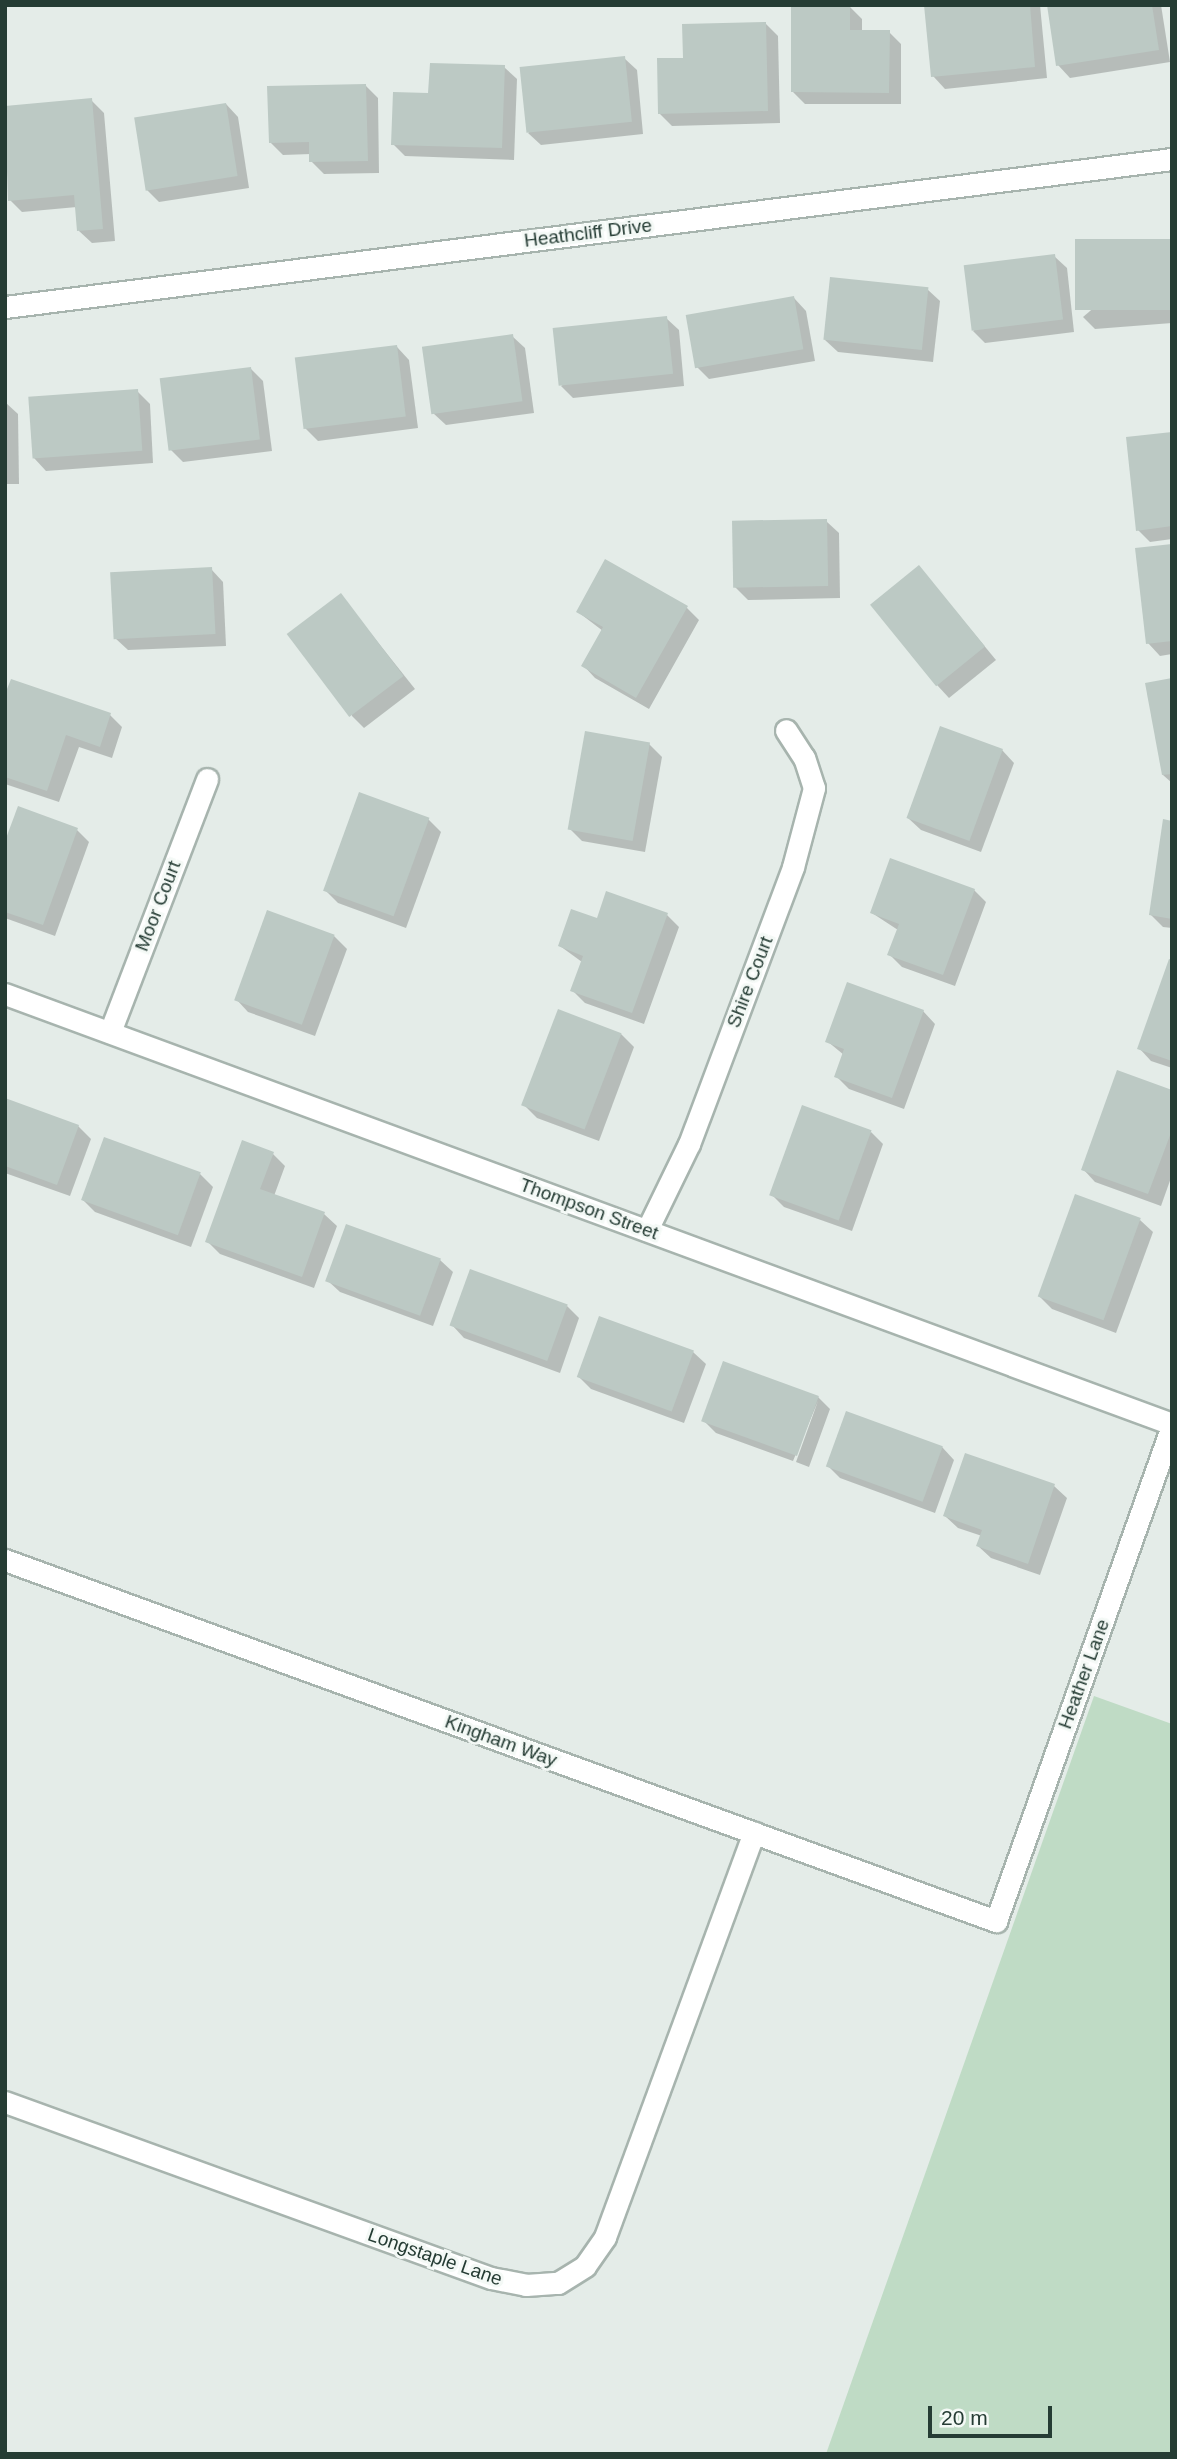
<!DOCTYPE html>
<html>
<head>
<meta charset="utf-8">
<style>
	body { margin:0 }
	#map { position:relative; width:1177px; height:2459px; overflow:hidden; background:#e4ece8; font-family:Helvetica,sans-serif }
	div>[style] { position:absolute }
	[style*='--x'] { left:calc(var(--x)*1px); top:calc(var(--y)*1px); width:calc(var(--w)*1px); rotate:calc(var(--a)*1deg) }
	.green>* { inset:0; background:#bfdbc5 }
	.shadow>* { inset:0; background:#0003 }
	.building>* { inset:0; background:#bcc9c4; transform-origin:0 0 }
	.roads { filter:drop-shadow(2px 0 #a7b4ae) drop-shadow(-2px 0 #a7b4ae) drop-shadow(0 2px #a7b4ae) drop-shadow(0 -2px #a7b4ae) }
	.minor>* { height:21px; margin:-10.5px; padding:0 10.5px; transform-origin:10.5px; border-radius:10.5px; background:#fff }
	span { translate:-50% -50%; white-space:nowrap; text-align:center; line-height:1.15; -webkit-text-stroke:6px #f4f9f6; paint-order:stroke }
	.street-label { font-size:19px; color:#253c34 }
	.frame { position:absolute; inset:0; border:7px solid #253c34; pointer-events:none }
	.scale { position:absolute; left:928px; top:2406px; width:124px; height:32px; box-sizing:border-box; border:4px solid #253c34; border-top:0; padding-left:9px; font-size:21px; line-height:24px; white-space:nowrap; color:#253c34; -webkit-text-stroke:5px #f4f9f6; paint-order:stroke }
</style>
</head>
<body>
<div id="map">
	<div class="green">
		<div style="clip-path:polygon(1094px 1696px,1172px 1724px,1172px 2454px,826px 2454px)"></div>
	</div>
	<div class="shadow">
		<div style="clip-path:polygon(926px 5px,1040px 5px,1047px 78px,945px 89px,933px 76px)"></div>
		<div style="clip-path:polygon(1049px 5px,1161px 5px,1170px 62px,1070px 78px,1058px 65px)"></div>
		<div style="clip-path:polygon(850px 7px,862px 19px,862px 32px,889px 32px,901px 44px,901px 104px,805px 104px,793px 92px)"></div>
		<div style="clip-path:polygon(766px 24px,778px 36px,780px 123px,672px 126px,659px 113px,685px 60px)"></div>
		<div style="clip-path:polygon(624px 58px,637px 70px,643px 134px,541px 145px,528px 133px)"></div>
		<div style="clip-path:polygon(504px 67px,517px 79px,514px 160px,405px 156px,393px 144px,430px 95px)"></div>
		<div style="clip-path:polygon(366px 86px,378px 98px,379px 173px,324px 174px,311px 161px,311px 154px,283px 155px,270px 142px)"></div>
		<div style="clip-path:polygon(91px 100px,104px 113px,115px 241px,92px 243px,79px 231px,77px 207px,22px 212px,10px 200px,5px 145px,5px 108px)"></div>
		<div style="clip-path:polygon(226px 104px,238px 117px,249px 188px,159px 202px,146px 189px)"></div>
		<div style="clip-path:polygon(1172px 241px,1172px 323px,1095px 329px,1083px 317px)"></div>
		<div style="clip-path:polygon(1054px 256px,1067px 268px,1074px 332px,985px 343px,973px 331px)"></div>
		<div style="clip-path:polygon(927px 289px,940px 301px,933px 362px,838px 352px,825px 340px)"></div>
		<div style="clip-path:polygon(794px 298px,806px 311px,815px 361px,709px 379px,697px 367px)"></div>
		<div style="clip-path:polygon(666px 318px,679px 330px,684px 386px,573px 398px,561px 386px)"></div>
		<div style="clip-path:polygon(512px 336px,525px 348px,534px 413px,446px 425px,433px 413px)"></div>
		<div style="clip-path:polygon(397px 347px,409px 360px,418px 428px,318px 441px,305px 428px)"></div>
		<div style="clip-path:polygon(250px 368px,263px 381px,272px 451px,183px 462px,171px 450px)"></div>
		<div style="clip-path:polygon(137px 391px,150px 404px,153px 463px,46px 471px,34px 458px)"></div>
		<div style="clip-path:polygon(5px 402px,18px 414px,19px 484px,5px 484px)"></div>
		<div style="clip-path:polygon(1172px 434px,1172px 539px,1150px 542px,1138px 530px)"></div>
		<div style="clip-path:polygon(826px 521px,839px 533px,840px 598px,748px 600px,735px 587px)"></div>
		<div style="clip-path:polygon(1172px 545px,1172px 654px,1160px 656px,1148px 643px)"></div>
		<div style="clip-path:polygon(919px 567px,996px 660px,949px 698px,937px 685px)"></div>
		<div style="clip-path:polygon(211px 569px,223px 582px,226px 646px,128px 650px,115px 638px)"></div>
		<div style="clip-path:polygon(341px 596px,415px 689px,364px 728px,352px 716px)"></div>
		<div style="clip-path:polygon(687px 608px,699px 620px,649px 709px,595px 678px,583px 665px,603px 631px,578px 612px)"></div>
		<div style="clip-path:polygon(1172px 680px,1172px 783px,1163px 775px)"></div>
		<div style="clip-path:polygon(5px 700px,110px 715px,122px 727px,112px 758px,79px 747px,59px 802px,5px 784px)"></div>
		<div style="clip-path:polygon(649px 744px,662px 757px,645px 852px,582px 841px,569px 828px)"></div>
		<div style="clip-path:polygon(1002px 750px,1014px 763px,981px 852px,921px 830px,908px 818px)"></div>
		<div style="clip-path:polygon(428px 819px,441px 832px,406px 928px,338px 903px,325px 890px)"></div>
		<div style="clip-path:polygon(1172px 823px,1172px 928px,1163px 927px,1151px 915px)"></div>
		<div style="clip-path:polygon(77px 830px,89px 842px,55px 936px,5px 918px,5px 846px)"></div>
		<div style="clip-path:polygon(974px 890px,986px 902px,955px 986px,902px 967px,889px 954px,898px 930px,872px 913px)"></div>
		<div style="clip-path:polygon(667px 915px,679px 927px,644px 1024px,585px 1003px,572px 990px,582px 962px,560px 946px,598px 920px)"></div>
		<div style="clip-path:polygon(334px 936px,347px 949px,315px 1036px,248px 1012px,236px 999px)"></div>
		<div style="clip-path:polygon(1172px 962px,1172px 1068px,1151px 1061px,1139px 1048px)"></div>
		<div style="clip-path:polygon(923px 1011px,935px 1024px,904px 1109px,849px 1089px,836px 1076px,844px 1055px,827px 1041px)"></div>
		<div style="clip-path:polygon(621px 1034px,634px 1047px,599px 1141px,537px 1118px,525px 1106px)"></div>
		<div style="clip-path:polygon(1172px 1092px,1172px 1175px,1161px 1206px,1095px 1182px,1083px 1169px)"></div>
		<div style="clip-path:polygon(5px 1100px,78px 1126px,91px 1139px,70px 1196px,5px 1173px)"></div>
		<div style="clip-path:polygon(871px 1132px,883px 1144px,852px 1231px,784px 1207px,771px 1194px)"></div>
		<div style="clip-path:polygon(273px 1154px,285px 1166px,274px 1196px,324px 1214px,337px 1226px,314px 1288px,220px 1254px,207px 1241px)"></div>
		<div style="clip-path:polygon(200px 1174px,213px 1187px,191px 1247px,95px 1212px,83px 1200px)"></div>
		<div style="clip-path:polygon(1140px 1220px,1153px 1232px,1116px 1333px,1052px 1309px,1040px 1297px)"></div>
		<div style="clip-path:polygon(440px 1260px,453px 1272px,433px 1326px,340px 1292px,327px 1280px)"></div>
		<div style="clip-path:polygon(567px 1306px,579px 1318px,560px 1373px,464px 1338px,452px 1325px)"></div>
		<div style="clip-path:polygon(693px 1352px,706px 1364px,684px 1423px,591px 1389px,579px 1377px)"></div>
		<div style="clip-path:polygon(818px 1397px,830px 1409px,809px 1467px,796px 1462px,818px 1401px,793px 1461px,716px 1433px,704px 1421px)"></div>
		<div style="clip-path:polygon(942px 1447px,954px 1460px,935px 1513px,840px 1478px,828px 1466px)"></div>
		<div style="clip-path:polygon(1054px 1486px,1067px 1498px,1040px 1575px,991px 1558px,978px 1546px,982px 1536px,958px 1528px,945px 1516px)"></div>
	</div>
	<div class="building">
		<div style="clip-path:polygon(791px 5px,850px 5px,850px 30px,890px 30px,889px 93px,791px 92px)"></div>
		<div style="clip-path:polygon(924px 5px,1030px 5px,1035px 67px,931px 77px)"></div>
		<div style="clip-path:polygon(1047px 5px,1152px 5px,1159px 50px,1056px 66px)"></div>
		<div style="clip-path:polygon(766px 22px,768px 111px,658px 114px,657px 58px,683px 58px,682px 24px)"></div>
		<div style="left:625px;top:56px;width:66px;height:106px;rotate:84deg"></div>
		<div style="clip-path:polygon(430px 63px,505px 65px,502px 148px,391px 145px,393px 92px,428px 93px)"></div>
		<div style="clip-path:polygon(366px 84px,368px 161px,309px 162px,309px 142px,269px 143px,267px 86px)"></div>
		<div style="clip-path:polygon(92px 98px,103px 229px,77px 231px,74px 195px,8px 201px,5px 106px)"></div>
		<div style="left:226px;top:103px;width:74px;height:93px;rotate:81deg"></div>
		<div style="left:1172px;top:239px;width:71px;height:97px;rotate:90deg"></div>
		<div style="left:1055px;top:254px;width:66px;height:92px;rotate:83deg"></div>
		<div style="left:830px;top:277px;width:99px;height:63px;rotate:6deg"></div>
		<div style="left:794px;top:296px;width:54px;height:110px;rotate:80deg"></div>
		<div style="left:667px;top:316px;width:58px;height:115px;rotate:84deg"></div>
		<div style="left:513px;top:334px;width:68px;height:92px;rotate:82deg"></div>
		<div style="left:397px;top:345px;width:72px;height:103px;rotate:83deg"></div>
		<div style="left:251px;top:367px;width:73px;height:92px;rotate:83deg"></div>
		<div style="left:138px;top:389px;width:62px;height:110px;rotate:86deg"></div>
		<div style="clip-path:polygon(1172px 432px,1172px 526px,1136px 531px,1126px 437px)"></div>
		<div style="left:827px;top:519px;width:67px;height:95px;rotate:89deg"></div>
		<div style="clip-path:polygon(1172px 544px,1172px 641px,1146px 644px,1135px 548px)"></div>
		<div style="clip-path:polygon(605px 559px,688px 606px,636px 698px,581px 666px,603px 627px,576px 612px)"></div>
		<div style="left:919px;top:565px;width:105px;height:63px;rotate:51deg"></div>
		<div style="left:212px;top:567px;width:67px;height:102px;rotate:87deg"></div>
		<div style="left:341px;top:593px;width:104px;height:68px;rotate:53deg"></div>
		<div style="clip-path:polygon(1172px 678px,1172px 774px,1162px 775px,1145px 683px)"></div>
		<div style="clip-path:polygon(11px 679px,111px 713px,100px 747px,66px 735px,47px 791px,5px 777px,5px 694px)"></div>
		<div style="left:940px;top:726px;width:67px;height:98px;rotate:20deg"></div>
		<div style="left:585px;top:731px;width:66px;height:100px;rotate:10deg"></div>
		<div style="left:359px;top:792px;width:75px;height:105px;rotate:20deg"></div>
		<div style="clip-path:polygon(18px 806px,78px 828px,43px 925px,5px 912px,5px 841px)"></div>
		<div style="clip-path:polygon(1163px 819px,1172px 821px,1172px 919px,1149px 915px)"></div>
		<div style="clip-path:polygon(890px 858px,975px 889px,943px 975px,887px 955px,899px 924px,870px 913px)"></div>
		<div style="clip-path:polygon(606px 891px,668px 913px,632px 1013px,570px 991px,583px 956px,558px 946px,571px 909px,597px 918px)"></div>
		<div style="left:267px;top:910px;width:72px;height:96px;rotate:20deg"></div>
		<div style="clip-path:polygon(1169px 959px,1172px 960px,1172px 1061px,1137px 1049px)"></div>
		<div style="clip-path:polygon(847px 982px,924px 1010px,892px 1098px,834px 1077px,844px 1049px,825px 1042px)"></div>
		<div style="left:558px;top:1009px;width:68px;height:103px;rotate:21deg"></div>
		<div style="clip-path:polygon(1117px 1070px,1172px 1090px,1172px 1130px,1148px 1194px,1081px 1170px)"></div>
		<div style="clip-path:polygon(5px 1098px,79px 1125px,57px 1185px,5px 1166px)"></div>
		<div style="left:802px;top:1105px;width:74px;height:96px;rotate:20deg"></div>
		<div style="left:104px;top:1137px;width:103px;height:67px;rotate:20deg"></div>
		<div style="clip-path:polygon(242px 1140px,274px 1152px,260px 1189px,325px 1212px,302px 1277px,205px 1242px)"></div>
		<div style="left:1075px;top:1194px;width:70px;height:109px;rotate:20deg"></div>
		<div style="left:346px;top:1224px;width:101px;height:61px;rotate:20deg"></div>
		<div style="left:470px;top:1269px;width:104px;height:60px;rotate:20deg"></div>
		<div style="left:599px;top:1316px;width:101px;height:65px;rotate:20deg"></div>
		<div style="left:723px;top:1361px;width:102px;height:64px;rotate:20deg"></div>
		<div style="left:846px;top:1411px;width:103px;height:59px;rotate:20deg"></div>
		<div style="clip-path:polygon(965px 1453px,1055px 1484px,1028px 1564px,976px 1546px,982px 1530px,943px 1516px)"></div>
	</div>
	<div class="roads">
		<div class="minor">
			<div style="--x:5;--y:307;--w:1176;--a:-7.23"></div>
			<div style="--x:5;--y:994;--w:1244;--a:20.23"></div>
			<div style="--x:110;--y:1032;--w:271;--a:-69"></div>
			<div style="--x:647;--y:1230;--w:96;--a:-64"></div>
			<div style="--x:689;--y:1144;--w:296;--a:-69.4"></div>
			<div style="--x:793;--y:867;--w:82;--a:-75.1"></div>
			<div style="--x:814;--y:788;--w:32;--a:-108"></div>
			<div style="--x:804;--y:758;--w:33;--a:-123"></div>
			<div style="--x:5;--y:1560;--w:1055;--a:20.02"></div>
			<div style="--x:996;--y:1921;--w:525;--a:-70.43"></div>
			<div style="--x:5;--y:2102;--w:517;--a:19.91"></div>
			<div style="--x:491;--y:2278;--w:36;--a:11"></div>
			<div style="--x:526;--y:2285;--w:32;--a:-4"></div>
			<div style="--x:558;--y:2283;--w:32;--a:-32"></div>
			<div style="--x:585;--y:2266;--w:35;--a:-55"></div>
			<div style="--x:605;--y:2237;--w:431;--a:-69.8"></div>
		</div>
	</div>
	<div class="street-label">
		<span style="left:588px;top:233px;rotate:-7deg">Heathcliff Drive</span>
		<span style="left:158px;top:906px;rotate:-69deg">Moor Court</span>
		<span style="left:750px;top:982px;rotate:-69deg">Shire Court</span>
		<span style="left:589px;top:1209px;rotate:20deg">Thompson Street</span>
		<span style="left:1084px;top:1674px;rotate:-70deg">Heather Lane</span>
		<span style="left:501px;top:1741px;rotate:20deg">Kingham Way</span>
		<span style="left:435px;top:2257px;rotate:19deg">Longstaple Lane</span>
	</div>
	<div class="frame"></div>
	<div class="scale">20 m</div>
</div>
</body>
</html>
